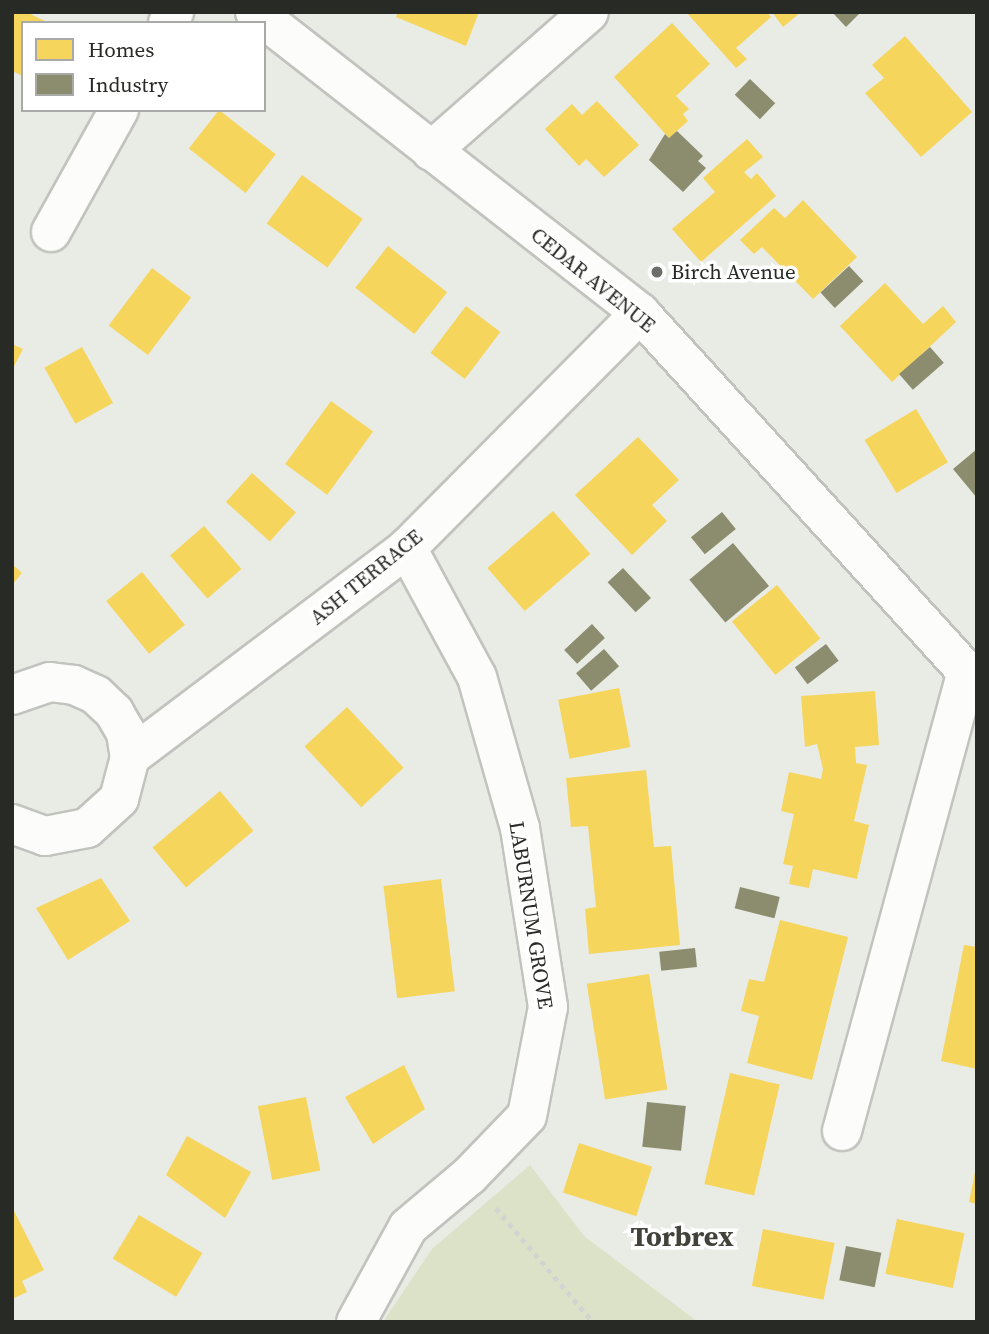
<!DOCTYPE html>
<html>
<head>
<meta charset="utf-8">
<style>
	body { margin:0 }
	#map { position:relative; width:989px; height:1334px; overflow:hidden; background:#e9ebe5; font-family:"Source Serif 4",serif }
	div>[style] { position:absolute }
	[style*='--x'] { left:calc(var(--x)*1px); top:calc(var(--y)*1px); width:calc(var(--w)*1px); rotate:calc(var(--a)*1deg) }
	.green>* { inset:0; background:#dbe2c8 }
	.homes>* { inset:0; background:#f6d55c; transform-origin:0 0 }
	.industry>* { inset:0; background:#8c8c6e; transform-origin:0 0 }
	.path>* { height:4.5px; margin-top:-2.25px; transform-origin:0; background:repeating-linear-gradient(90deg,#d3d4d2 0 5px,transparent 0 10px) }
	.roads { filter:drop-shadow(2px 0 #c2c3be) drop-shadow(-2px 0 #c2c3be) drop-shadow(0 2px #c2c3be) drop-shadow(0 -2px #c2c3be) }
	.minor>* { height:38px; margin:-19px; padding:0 19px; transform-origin:19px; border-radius:19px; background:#fcfcfb }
	.dots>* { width:19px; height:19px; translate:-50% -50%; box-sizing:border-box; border:4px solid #fff; border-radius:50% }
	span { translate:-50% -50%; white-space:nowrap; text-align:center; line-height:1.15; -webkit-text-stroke:7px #fff; paint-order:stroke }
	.poi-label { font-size:21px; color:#282a26 }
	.left { translate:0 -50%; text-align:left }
	.street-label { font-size:21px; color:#282a26 }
	.district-label { font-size:28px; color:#41433b; font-weight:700 }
	.frame { position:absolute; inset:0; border:14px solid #282a26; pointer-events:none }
	.legend { position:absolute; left:21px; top:21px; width:245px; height:91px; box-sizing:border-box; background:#fff; border:2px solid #a9aaa8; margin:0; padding:9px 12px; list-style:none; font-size:21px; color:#282a26 }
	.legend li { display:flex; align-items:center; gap:14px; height:35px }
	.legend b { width:35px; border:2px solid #a9aaa8 }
</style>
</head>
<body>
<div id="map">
	<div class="green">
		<div style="clip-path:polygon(530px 1165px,584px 1236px,698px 1322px,383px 1322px,432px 1249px)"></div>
	</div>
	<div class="homes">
		<div style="clip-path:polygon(12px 12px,26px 12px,49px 23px,23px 23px,23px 76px,12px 71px)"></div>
		<div style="clip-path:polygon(398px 12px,479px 12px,466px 46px,396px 17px)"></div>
		<div style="clip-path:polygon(686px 12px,767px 12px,771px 17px,736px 48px,747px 59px,736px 68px)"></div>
		<div style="clip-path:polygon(772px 12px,801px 12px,783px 27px)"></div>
		<div style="clip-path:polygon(672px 23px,710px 64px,676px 96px,689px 109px,683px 114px,688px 121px,669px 138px,614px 77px)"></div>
		<div style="clip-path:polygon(905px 36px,972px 112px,921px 157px,865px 93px,884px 78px,872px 65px)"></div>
		<div style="clip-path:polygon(597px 101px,639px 145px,604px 177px,586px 159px,579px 166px,545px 129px,572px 104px,582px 115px)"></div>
		<div style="left:219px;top:110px;width:72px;height:49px;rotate:38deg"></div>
		<div style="clip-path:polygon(747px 139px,763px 157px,744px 172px,751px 179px,757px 173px,776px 196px,701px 262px,672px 229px,715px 192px,703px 178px)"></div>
		<div style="left:302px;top:175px;width:75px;height:60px;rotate:36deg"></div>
		<div style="clip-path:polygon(803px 200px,857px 257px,813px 299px,762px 247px,754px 254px,740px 240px,774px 208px,785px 218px)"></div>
		<div style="left:388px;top:246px;width:75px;height:53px;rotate:38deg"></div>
		<div style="left:152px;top:268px;width:49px;height:72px;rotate:37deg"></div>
		<div style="clip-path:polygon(885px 283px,923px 324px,943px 306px,956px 322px,892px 382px,840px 326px)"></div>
		<div style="left:466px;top:306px;width:43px;height:59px;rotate:37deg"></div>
		<div style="clip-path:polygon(12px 344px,23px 349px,12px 370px)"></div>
		<div style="left:82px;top:347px;width:64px;height:43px;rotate:61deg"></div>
		<div style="left:331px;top:401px;width:52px;height:78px;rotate:36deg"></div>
		<div style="left:916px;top:409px;width:62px;height:60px;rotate:59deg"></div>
		<div style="clip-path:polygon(638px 437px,679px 480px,652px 505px,667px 521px,632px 555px,575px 495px)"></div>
		<div style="left:252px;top:473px;width:59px;height:39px;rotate:42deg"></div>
		<div style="left:553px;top:511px;width:57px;height:87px;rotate:49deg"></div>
		<div style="left:204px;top:526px;width:57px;height:45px;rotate:49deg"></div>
		<div style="clip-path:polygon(12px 564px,22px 573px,12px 585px)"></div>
		<div style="left:142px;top:572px;width:68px;height:46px;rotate:51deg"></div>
		<div style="left:777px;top:585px;width:69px;height:58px;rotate:51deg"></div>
		<div style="left:619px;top:688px;width:60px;height:62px;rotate:79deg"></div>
		<div style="clip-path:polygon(875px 691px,879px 745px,855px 747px,856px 763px,867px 765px,854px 821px,869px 825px,857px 879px,813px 869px,809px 888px,789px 884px,793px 866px,783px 864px,794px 814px,781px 811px,789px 772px,821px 779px,823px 769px,817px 744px,805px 747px,801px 696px)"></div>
		<div style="left:347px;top:707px;width:83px;height:58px;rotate:47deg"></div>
		<div style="clip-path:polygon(646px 770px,654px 847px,671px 846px,680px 945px,589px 954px,585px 909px,596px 907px,588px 826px,571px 827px,566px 778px)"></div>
		<div style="left:220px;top:791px;width:52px;height:88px;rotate:50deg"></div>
		<div style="clip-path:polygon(101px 878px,130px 921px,68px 960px,36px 908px)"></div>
		<div style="left:441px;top:879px;width:113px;height:58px;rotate:83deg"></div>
		<div style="clip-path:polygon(780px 920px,848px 937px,812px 1080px,747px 1063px,759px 1016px,741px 1011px,749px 979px,764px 982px)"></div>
		<div style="clip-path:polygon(964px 945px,977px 947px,977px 1069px,941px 1061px)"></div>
		<div style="left:649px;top:974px;width:117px;height:63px;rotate:81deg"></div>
		<div style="clip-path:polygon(404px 1065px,425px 1109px,373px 1144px,345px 1097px)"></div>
		<div style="left:730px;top:1073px;width:51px;height:114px;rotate:13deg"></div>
		<div style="left:306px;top:1097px;width:75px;height:49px;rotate:79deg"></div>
		<div style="clip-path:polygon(187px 1136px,251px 1172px,225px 1218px,166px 1175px)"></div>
		<div style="left:579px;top:1143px;width:77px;height:52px;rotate:18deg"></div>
		<div style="clip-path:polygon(976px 1167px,977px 1167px,977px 1204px,969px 1202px)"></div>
		<div style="clip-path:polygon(12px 1207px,44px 1270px,22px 1281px,27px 1292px,12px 1299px)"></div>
		<div style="left:139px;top:1215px;width:74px;height:51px;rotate:31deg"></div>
		<div style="left:897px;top:1219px;width:69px;height:56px;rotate:12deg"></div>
		<div style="left:763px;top:1229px;width:73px;height:58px;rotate:11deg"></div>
	</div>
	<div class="industry">
		<div style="clip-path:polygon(832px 12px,861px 12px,846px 27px)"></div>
		<div style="left:750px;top:79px;width:35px;height:22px;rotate:44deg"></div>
		<div style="clip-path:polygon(677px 131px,703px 156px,698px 161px,706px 168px,683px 192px,649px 160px,665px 134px,669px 138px)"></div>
		<div style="left:849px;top:266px;width:21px;height:39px;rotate:47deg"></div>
		<div style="left:930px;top:347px;width:21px;height:41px;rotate:49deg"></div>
		<div style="clip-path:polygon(977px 449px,977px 498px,953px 469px)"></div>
		<div style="left:722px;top:512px;width:22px;height:40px;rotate:51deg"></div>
		<div style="left:733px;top:543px;width:56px;height:57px;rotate:50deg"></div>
		<div style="left:623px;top:568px;width:41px;height:21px;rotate:47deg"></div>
		<div style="left:592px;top:624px;width:19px;height:38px;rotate:47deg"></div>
		<div style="left:826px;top:644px;width:21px;height:39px;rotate:53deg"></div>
		<div style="left:604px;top:649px;width:23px;height:37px;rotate:49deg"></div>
		<div style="left:740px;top:887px;width:41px;height:22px;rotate:14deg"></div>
		<div style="left:695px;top:948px;width:19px;height:36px;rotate:84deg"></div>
		<div style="left:647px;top:1102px;width:39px;height:45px;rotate:6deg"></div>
		<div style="left:846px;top:1246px;width:36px;height:35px;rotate:11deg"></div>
	</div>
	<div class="path">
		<div style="--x:496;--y:1208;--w:150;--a:49.6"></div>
	</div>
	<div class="roads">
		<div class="minor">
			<div style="--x:255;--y:12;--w:489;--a:38"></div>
			<div style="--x:640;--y:313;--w:500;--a:47.67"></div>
			<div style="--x:168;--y:23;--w:13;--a:-61"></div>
			<div style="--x:431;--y:151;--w:210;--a:-41.3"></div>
			<div style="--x:51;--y:232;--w:140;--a:-60.9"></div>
			<div style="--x:12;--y:695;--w:40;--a:-18.9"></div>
			<div style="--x:50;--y:682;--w:24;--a:7"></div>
			<div style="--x:74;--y:685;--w:24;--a:24"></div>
			<div style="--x:96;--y:695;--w:25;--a:43"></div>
			<div style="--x:114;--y:712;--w:24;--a:60"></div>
			<div style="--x:126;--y:733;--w:24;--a:81"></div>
			<div style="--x:130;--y:757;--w:43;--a:104.7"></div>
			<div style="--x:119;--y:799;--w:43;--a:137.8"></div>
			<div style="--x:87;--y:828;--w:43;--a:169.2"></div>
			<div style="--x:45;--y:836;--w:35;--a:-160"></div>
			<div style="--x:130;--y:757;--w:347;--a:-37"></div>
			<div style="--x:407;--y:548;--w:331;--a:-45.2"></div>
			<div style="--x:842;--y:1131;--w:474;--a:-74.8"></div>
			<div style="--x:356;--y:1322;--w:108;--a:-61.3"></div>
			<div style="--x:408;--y:1227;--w:80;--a:-39.9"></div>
			<div style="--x:469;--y:1176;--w:83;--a:-46"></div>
			<div style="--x:527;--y:1116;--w:111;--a:-79.1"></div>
			<div style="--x:548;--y:1007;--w:181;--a:-98.9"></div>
			<div style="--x:520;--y:828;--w:157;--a:-105.9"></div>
			<div style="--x:477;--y:677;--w:147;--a:-118.5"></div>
		</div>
	</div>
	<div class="dots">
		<div style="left:657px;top:272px;background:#6c6e69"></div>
	</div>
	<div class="poi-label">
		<span class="left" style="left:671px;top:272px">Birch Avenue</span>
	</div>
	<div class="street-label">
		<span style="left:593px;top:280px;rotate:39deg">CEDAR AVENUE</span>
		<span style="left:366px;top:577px;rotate:-39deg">ASH TERRACE</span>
		<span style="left:531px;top:915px;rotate:81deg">LABURNUM GROVE</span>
	</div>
	<div class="district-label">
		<span style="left:682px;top:1236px">Torbrex</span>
	</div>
	<div class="frame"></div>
	<ul class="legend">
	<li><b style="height:19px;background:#f6d55c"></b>Homes</li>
	<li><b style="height:19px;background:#8c8c6e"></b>Industry</li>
	</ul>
</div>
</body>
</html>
